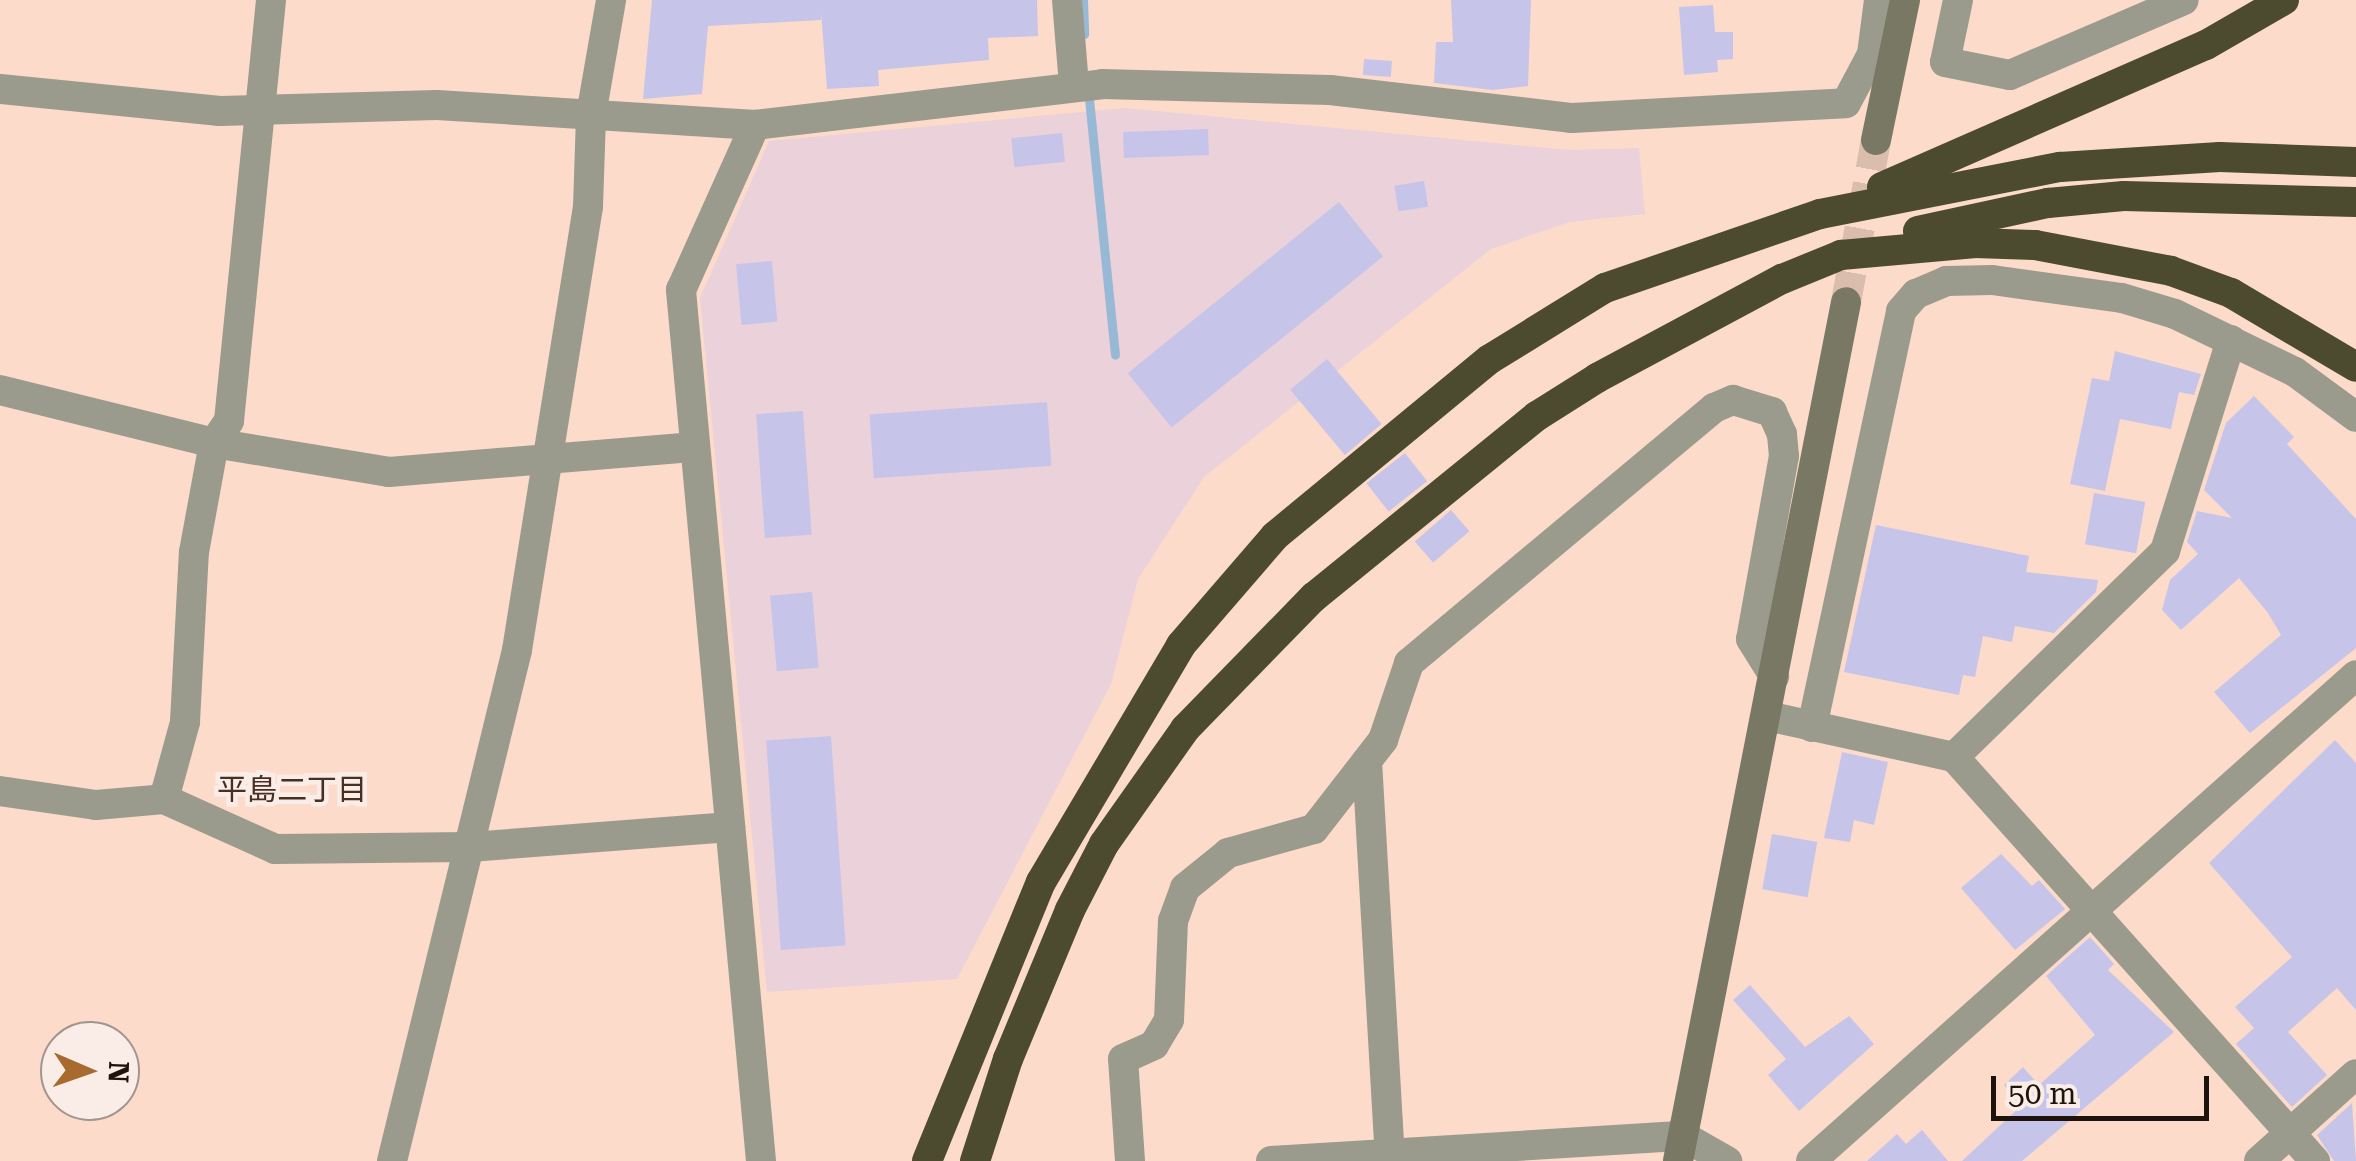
<!DOCTYPE html>
<html>
<head>
<meta charset="utf-8">
<style>
	body { margin:0 }
	#map { position:relative; width:2356px; height:1161px; overflow:hidden; background:#fcdbcb; font-family:"Roboto Serif","Noto Sans JP",serif }
	div>[style] { position:absolute }
	[style*='--x'] { left:calc(var(--x)*1px); top:calc(var(--y)*1px); width:calc(var(--w)*1px); rotate:calc(var(--a)*1deg) }
	.commercial>* { inset:0; background:#ebd1d9 }
	.stream>* { height:9px; margin:-4.5px; padding:0 4.5px; transform-origin:4.5px; border-radius:4.5px; background:#98b9d5 }
	.building>* { inset:0; background:#c7c4ea; transform-origin:0 0 }
	.secondary-tunnel>* { height:30px; margin-top:-15px; transform-origin:0; background:repeating-linear-gradient(90deg,#dbbdae 0 30px,transparent 0 45px) }
	.street>* { height:30px; margin:-15px; padding:0 15px; transform-origin:15px; border-radius:15px; background:#9b9b8d }
	.secondary>* { height:30px; margin:-15px; padding:0 15px; transform-origin:15px; border-radius:15px; background:#797865 }
	.highway>* { height:30px; margin:-15px; padding:0 15px; transform-origin:15px; border-radius:15px; background:#4c4b2f }
	span { translate:-50% -50%; white-space:nowrap; text-align:center; line-height:1.15; -webkit-text-stroke:9px #faede7; paint-order:stroke }
	.neighbourhood-label { font-size:30px; color:#482f23 }
	.north { position:absolute; left:40px; top:1021px; width:100px; height:100px; box-sizing:border-box; background:#faede7; border:2px solid #a2958f; border-radius:50%; rotate:92deg; font-size:28px; font-weight:700; line-height:40px; text-align:center; color:#1d120c }
	.north::after { content:''; display:block; margin:auto; width:35px; height:45px; background:#a96a30; clip-path:polygon(50% 0,100% 100%,50% 72%,0 100%) }
	.scale { position:absolute; left:1991px; top:1076px; width:218px; height:45px; box-sizing:border-box; border:5px solid #1d120c; border-top:0; padding-left:12px; font-size:30px; line-height:35px; white-space:nowrap; color:#1d120c; -webkit-text-stroke:8px #faede7; paint-order:stroke }
</style>
</head>
<body>
<div id="map">
	<div class="commercial">
		<div style="clip-path:polygon(1125px 108px,1569px 150px,1639px 148px,1645px 214px,1569px 222px,1491px 249px,1204px 477px,1138px 579px,1111px 684px,957px 979px,767px 992px,700px 298px,769px 141px)"></div>
	</div>
	<div class="stream">
		<div style="--x:1083;--y:0;--w:34;--a:88"></div>
		<div style="--x:1088;--y:89;--w:267;--a:84.2"></div>
	</div>
	<div class="building">
		<div style="clip-path:polygon(652px 0,1037px 0,1038px 36px,988px 38px,989px 60px,878px 70px,879px 86px,827px 89px,821px 12px,821px 20px,708px 26px,702px 94px,643px 99px)"></div>
		<div style="clip-path:polygon(1451px 0,1531px 0,1528px 86px,1493px 90px,1434px 83px,1436px 42px,1453px 42px)"></div>
		<div style="clip-path:polygon(1713px 5px,1715px 32px,1733px 32px,1733px 59px,1717px 60px,1718px 72px,1684px 75px,1679px 7px)"></div>
		<div style="left:1364px;top:59px;width:28px;height:16px;rotate:4deg"></div>
		<div style="left:1208px;top:129px;width:26px;height:85px;rotate:88deg"></div>
		<div style="left:1062px;top:133px;width:29px;height:51px;rotate:84deg"></div>
		<div style="left:1424px;top:181px;width:26px;height:30px;rotate:81deg"></div>
		<div style="left:1339px;top:202px;width:70px;height:272px;rotate:51deg"></div>
		<div style="left:772px;top:261px;width:61px;height:36px;rotate:85deg"></div>
		<div style="clip-path:polygon(2115px 351px,2201px 374px,2194px 395px,2179px 392px,2171px 429px,2120px 419px,2105px 491px,2070px 484px,2092px 378px,2109px 381px)"></div>
		<div style="left:1327px;top:359px;width:85px;height:48px;rotate:50deg"></div>
		<div style="clip-path:polygon(2254px 396px,2294px 437px,2287px 444px,2356px 519px,2356px 648px,2250px 733px,2214px 692px,2281px 635px,2268px 613px,2239px 578px,2181px 630px,2162px 610px,2170px 580px,2198px 554px,2187px 542px,2197px 511px,2232px 518px,2204px 490px,2226px 423px)"></div>
		<div style="left:1047px;top:402px;width:64px;height:178px;rotate:86deg"></div>
		<div style="left:803px;top:411px;width:124px;height:47px;rotate:86deg"></div>
		<div style="left:1405px;top:453px;width:36px;height:49px;rotate:52deg"></div>
		<div style="left:2094px;top:493px;width:52px;height:52px;rotate:10deg"></div>
		<div style="left:1451px;top:510px;width:28px;height:48px;rotate:49deg"></div>
		<div style="clip-path:polygon(1876px 525px,2029px 556px,2026px 572px,2098px 580px,2096px 592px,2054px 633px,2015px 626px,2012px 642px,1983px 636px,1975px 677px,1963px 675px,1959px 695px,1844px 672px)"></div>
		<div style="left:812px;top:592px;width:76px;height:42px;rotate:85deg"></div>
		<div style="left:831px;top:736px;width:210px;height:65px;rotate:86deg"></div>
		<div style="clip-path:polygon(2335px 740px,2356px 763px,2356px 1010px,2337px 988px,2288px 1032px,2327px 1075px,2292px 1107px,2236px 1044px,2254px 1028px,2235px 1007px,2292px 957px,2209px 863px)"></div>
		<div style="clip-path:polygon(1842px 752px,1888px 762px,1874px 825px,1854px 820px,1850px 842px,1824px 838px)"></div>
		<div style="left:1772px;top:834px;width:46px;height:56px;rotate:10deg"></div>
		<div style="clip-path:polygon(2001px 854px,2032px 886px,2039px 880px,2065px 909px,2015px 950px,1961px 888px)"></div>
		<div style="clip-path:polygon(2090px 937px,2114px 964px,2108px 970px,2174px 1032px,2022px 1161px,1962px 1161px,2022px 1105px,2004px 1085px,2023px 1067px,2039px 1085px,2095px 1035px,2046px 976px)"></div>
		<div style="clip-path:polygon(1750px 985px,1805px 1047px,1849px 1016px,1874px 1044px,1799px 1111px,1768px 1075px,1786px 1059px,1733px 1000px)"></div>
		<div style="clip-path:polygon(2352px 1103px,2356px 1161px,2334px 1161px,2317px 1135px)"></div>
		<div style="clip-path:polygon(1922px 1130px,1948px 1161px,1867px 1161px,1897px 1134px,1906px 1144px)"></div>
	</div>
	<div class="secondary-tunnel">
		<div style="--x:1846;--y:302;--w:165;--a:-79.5"></div>
	</div>
	<div class="street">
		<div style="--x:1067;--y:0;--w:85;--a:85.3"></div>
		<div style="--x:1958;--y:0;--w:63;--a:101.8"></div>
		<div style="--x:1945;--y:62;--w:66;--a:11.3"></div>
		<div style="--x:2010;--y:75;--w:189;--a:-23.3"></div>
		<div style="--x:0;--y:89;--w:221;--a:5.7"></div>
		<div style="--x:220;--y:111;--w:217;--a:-1.6"></div>
		<div style="--x:437;--y:105;--w:319;--a:3.6"></div>
		<div style="--x:0;--y:390;--w:220;--a:13.9"></div>
		<div style="--x:214;--y:443;--w:177;--a:9.4"></div>
		<div style="--x:389;--y:472;--w:307;--a:-4.7"></div>
		<div style="--x:1767;--y:716;--w:191;--a:12.4"></div>
		<div style="--x:1954;--y:757;--w:542;--a:48.22"></div>
		<div style="--x:1812;--y:727;--w:425;--a:-77.9"></div>
		<div style="--x:1901;--y:311;--w:23;--a:-49"></div>
		<div style="--x:1916;--y:294;--w:33;--a:-23"></div>
		<div style="--x:1946;--y:281;--w:46;--a:-1.2"></div>
		<div style="--x:1992;--y:280;--w:131;--a:7.9"></div>
		<div style="--x:2122;--y:298;--w:55;--a:16.8"></div>
		<div style="--x:2175;--y:314;--w:133;--a:25.8"></div>
		<div style="--x:2295;--y:372;--w:76;--a:36.4"></div>
		<div style="--x:1954;--y:757;--w:295;--a:-44.3"></div>
		<div style="--x:2165;--y:551;--w:221;--a:-72.6"></div>
		<div style="--x:1367;--y:761;--w:401;--a:86.7"></div>
		<div style="--x:0;--y:791;--w:97;--a:8.3"></div>
		<div style="--x:96;--y:805;--w:68;--a:-5"></div>
		<div style="--x:164;--y:799;--w:122;--a:24.2"></div>
		<div style="--x:275;--y:849;--w:195;--a:-0.6"></div>
		<div style="--x:470;--y:847;--w:261;--a:-4.4"></div>
		<div style="--x:164;--y:799;--w:80;--a:-74.7"></div>
		<div style="--x:185;--y:722;--w:170;--a:-87"></div>
		<div style="--x:194;--y:552;--w:111;--a:-79.6"></div>
		<div style="--x:214;--y:443;--w:27;--a:-56"></div>
		<div style="--x:229;--y:421;--w:423;--a:-84.3"></div>
		<div style="--x:392;--y:1161;--w:526;--a:-76.25"></div>
		<div style="--x:517;--y:650;--w:449;--a:-80.9"></div>
		<div style="--x:588;--y:207;--w:92;--a:-88.1"></div>
		<div style="--x:591;--y:115;--w:117;--a:-80.1"></div>
		<div style="--x:761;--y:1161;--w:875;--a:-95.25"></div>
		<div style="--x:681;--y:290;--w:181;--a:-65.8"></div>
		<div style="--x:755;--y:125;--w:349;--a:-6.7"></div>
		<div style="--x:1102;--y:84;--w:228;--a:1.5"></div>
		<div style="--x:1330;--y:90;--w:244;--a:6.6"></div>
		<div style="--x:1572;--y:118;--w:274;--a:-3.1"></div>
		<div style="--x:1846;--y:103;--w:55;--a:-62"></div>
		<div style="--x:1872;--y:54;--w:54;--a:-82.6"></div>
		<div style="--x:1130;--y:1161;--w:102;--a:-93.9"></div>
		<div style="--x:1123;--y:1059;--w:34;--a:-24"></div>
		<div style="--x:1154;--y:1045;--w:29;--a:-59"></div>
		<div style="--x:1169;--y:1020;--w:99;--a:-87.7"></div>
		<div style="--x:1173;--y:921;--w:35;--a:-70"></div>
		<div style="--x:1185;--y:888;--w:55;--a:-39.1"></div>
		<div style="--x:1228;--y:853;--w:89;--a:-15.6"></div>
		<div style="--x:1314;--y:829;--w:113;--a:-52.2"></div>
		<div style="--x:1383;--y:740;--w:81;--a:-71.3"></div>
		<div style="--x:1409;--y:663;--w:398;--a:-39.9"></div>
		<div style="--x:1714;--y:408;--w:21;--a:-23"></div>
		<div style="--x:1733;--y:400;--w:41;--a:17.1"></div>
		<div style="--x:1772;--y:412;--w:24;--a:66"></div>
		<div style="--x:1782;--y:434;--w:22;--a:85"></div>
		<div style="--x:1784;--y:456;--w:186;--a:100.2"></div>
		<div style="--x:1751;--y:639;--w:44;--a:58.1"></div>
		<div style="--x:1271;--y:1161;--w:413;--a:-3.5"></div>
		<div style="--x:1683;--y:1136;--w:51;--a:29.6"></div>
		<div style="--x:1811;--y:1161;--w:730;--a:-41.72"></div>
		<div style="--x:2259;--y:1161;--w:130;--a:-41.9"></div>
	</div>
	<div class="secondary">
		<div style="--x:1876;--y:140;--w:143;--a:-78.3"></div>
		<div style="--x:1678;--y:1161;--w:875;--a:-78.93"></div>
	</div>
	<div class="highway">
		<div style="--x:1882;--y:187;--w:354;--a:-23.7"></div>
		<div style="--x:2206;--y:45;--w:90;--a:-30"></div>
		<div style="--x:1918;--y:231;--w:133;--a:-12.2"></div>
		<div style="--x:2048;--y:203;--w:76;--a:-5.3"></div>
		<div style="--x:2124;--y:196;--w:232;--a:1.5"></div>
		<div style="--x:927;--y:1161;--w:301;--a:-67.8"></div>
		<div style="--x:1041;--y:882;--w:275;--a:-59.4"></div>
		<div style="--x:1181;--y:645;--w:144;--a:-49.2"></div>
		<div style="--x:1275;--y:536;--w:278;--a:-39.5"></div>
		<div style="--x:1490;--y:359;--w:135;--a:-31.7"></div>
		<div style="--x:1605;--y:288;--w:227;--a:-19"></div>
		<div style="--x:1820;--y:214;--w:245;--a:-11.1"></div>
		<div style="--x:2060;--y:167;--w:160;--a:-3.6"></div>
		<div style="--x:2220;--y:157;--w:136;--a:2.1"></div>
		<div style="--x:975;--y:1161;--w:107;--a:-72.1"></div>
		<div style="--x:1008;--y:1059;--w:161;--a:-67.4"></div>
		<div style="--x:1070;--y:910;--w:74;--a:-62.7"></div>
		<div style="--x:1104;--y:844;--w:141;--a:-54.8"></div>
		<div style="--x:1185;--y:729;--w:185;--a:-45.7"></div>
		<div style="--x:1314;--y:597;--w:287;--a:-39.1"></div>
		<div style="--x:1537;--y:416;--w:71;--a:-32.3"></div>
		<div style="--x:1597;--y:378;--w:210;--a:-28.2"></div>
		<div style="--x:1782;--y:279;--w:64;--a:-22.1"></div>
		<div style="--x:1841;--y:255;--w:135;--a:-5.1"></div>
		<div style="--x:1975;--y:243;--w:60;--a:1.9"></div>
		<div style="--x:2035;--y:245;--w:138;--a:10.8"></div>
		<div style="--x:2171;--y:271;--w:64;--a:20.1"></div>
		<div style="--x:2231;--y:293;--w:145;--a:30.6"></div>
	</div>
	<div class="neighbourhood-label">
		<span style="left:292px;top:790px">平島二丁目</span>
	</div>
	<div class="north">N</div>
	<div class="scale">50 m</div>
</div>
</body>
</html>
